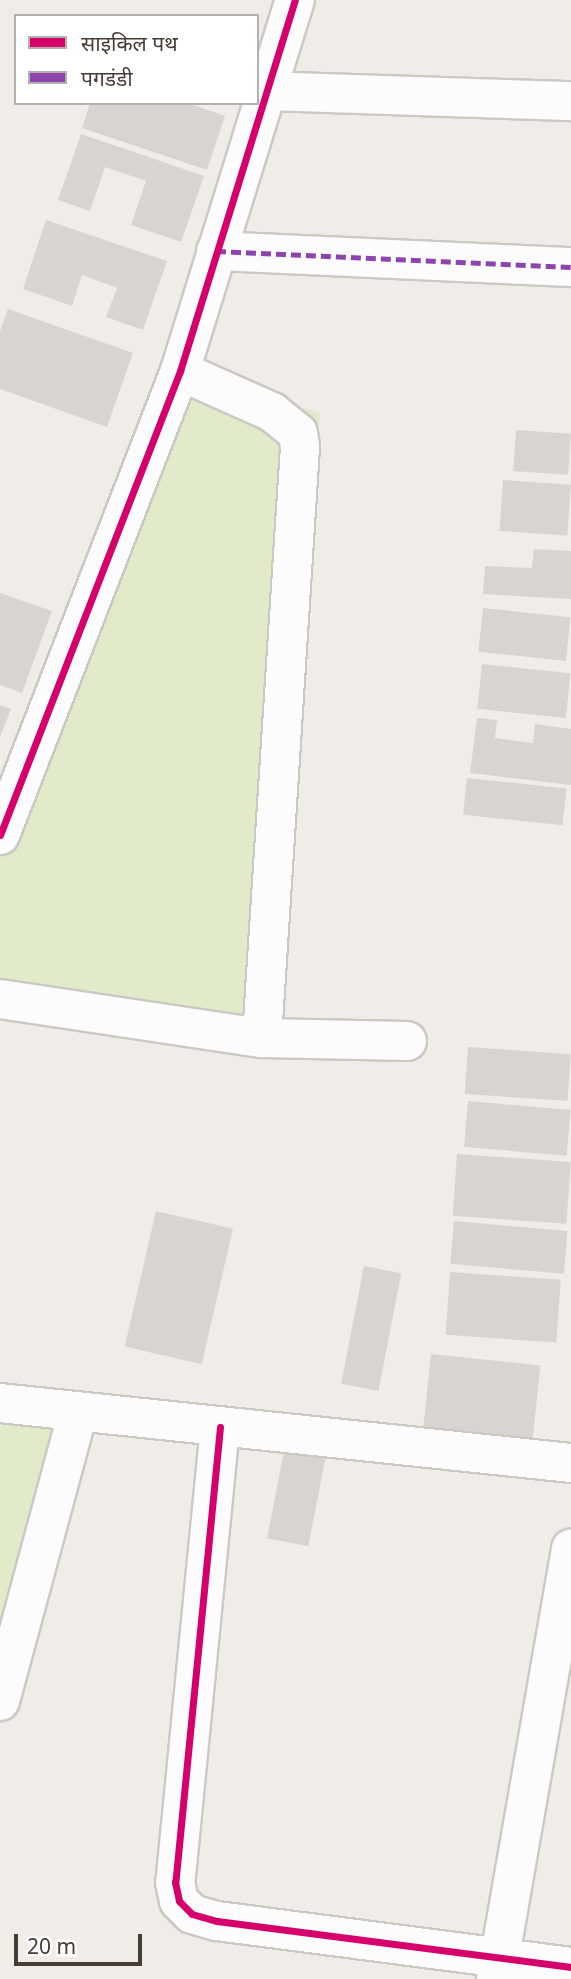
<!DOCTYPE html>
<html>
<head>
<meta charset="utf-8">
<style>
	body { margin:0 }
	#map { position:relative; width:571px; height:1979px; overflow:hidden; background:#f0ede9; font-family:"Noto Sans","Noto Sans Devanagari",sans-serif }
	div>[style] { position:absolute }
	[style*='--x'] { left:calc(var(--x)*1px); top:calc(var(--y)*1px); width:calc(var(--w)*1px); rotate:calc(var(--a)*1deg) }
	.green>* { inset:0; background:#e1eac9 }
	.building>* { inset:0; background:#d8d4d0; transform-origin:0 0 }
	.roads { filter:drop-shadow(2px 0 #ccc9c5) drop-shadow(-2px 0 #ccc9c5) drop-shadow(0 2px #ccc9c5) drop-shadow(0 -2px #ccc9c5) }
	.minor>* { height:38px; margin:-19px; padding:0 19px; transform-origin:19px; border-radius:19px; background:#fdfcfc }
	.quiet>* { height:5px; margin-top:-2.5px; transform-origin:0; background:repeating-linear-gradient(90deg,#8e44ad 0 10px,transparent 0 15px) }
	.cycleway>* { height:7px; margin:-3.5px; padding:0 3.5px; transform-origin:3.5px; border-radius:3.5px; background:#d6006c }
	span { translate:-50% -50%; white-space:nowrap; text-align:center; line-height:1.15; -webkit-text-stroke:6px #fff; paint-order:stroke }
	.legend { position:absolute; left:14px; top:14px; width:245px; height:91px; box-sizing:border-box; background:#fff; border:2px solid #b5b1ae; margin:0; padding:9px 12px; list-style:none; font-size:21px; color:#463d35 }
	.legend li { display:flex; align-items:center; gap:14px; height:35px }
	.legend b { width:35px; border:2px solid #b5b1ae }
	.scale { position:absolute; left:14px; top:1934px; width:128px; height:32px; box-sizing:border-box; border:4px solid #463d35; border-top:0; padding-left:9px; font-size:21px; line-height:24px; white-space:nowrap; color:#463d35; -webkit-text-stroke:5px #fff; paint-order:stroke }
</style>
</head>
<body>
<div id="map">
	<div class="green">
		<div style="clip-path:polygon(180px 371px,320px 413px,262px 1038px,0 999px,0 835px)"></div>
		<div style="clip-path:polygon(0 1403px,63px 1410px,0 1663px)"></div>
	</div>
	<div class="building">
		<div style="clip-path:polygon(90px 103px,188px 103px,225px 116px,207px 170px,82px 128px)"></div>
		<div style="clip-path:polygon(81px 134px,204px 176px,181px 242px,131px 225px,146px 181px,105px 167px,90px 211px,58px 200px)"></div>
		<div style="clip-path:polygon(46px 220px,167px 261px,143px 330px,106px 317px,117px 288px,82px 275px,72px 306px,23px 289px)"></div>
		<div style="clip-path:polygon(8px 309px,133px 353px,107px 427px,0 389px,0 331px)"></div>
		<div style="left:516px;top:430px;width:55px;height:41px;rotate:4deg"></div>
		<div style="left:503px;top:480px;width:68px;height:51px;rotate:4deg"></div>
		<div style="clip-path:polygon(534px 549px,571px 551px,571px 599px,483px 594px,485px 566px,532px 568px)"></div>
		<div style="clip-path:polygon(0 593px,52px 611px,22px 693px,0 685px)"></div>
		<div style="left:483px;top:608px;width:88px;height:44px;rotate:6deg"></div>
		<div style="left:482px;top:664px;width:89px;height:45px;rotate:6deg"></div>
		<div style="clip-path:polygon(0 705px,11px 709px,0 737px)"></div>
		<div style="clip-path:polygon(477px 718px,497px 720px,495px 738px,533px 743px,535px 724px,571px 729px,571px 785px,470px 773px)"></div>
		<div style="left:467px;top:778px;width:100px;height:37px;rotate:6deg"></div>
		<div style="left:468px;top:1047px;width:103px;height:47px;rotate:4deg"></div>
		<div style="left:468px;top:1101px;width:103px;height:46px;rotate:5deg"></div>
		<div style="left:457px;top:1154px;width:114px;height:62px;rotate:4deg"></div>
		<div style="left:156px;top:1211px;width:79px;height:139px;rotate:13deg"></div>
		<div style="left:454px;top:1221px;width:114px;height:43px;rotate:5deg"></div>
		<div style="left:364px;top:1266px;width:38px;height:120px;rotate:11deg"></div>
		<div style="left:450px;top:1272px;width:111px;height:63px;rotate:4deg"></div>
		<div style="left:431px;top:1354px;width:110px;height:73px;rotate:6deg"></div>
		<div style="left:285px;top:1446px;width:42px;height:94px;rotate:11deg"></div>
	</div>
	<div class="roads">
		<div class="minor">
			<div style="--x:265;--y:91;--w:306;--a:1.9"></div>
			<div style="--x:216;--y:251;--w:355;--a:2.6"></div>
			<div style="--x:180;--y:371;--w:101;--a:24"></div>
			<div style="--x:272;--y:412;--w:33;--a:39"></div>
			<div style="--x:298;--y:433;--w:14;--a:82"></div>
			<div style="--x:300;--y:447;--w:592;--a:93.68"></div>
			<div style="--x:0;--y:835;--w:498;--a:-68.8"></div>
			<div style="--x:180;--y:371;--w:388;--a:-72.8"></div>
			<div style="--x:0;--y:999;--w:265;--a:8.5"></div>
			<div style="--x:262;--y:1038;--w:145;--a:1.2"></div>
			<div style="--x:0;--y:1403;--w:574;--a:6"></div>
			<div style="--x:220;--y:1427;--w:457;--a:95.6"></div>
			<div style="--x:175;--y:1882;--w:19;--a:78"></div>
			<div style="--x:179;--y:1901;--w:18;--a:45"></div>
			<div style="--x:192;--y:1914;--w:26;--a:16"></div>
			<div style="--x:217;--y:1921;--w:357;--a:7.4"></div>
			<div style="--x:0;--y:1701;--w:299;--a:-74.9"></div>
			<div style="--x:496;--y:1979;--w:437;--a:-80.1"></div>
		</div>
	</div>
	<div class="quiet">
		<div style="--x:216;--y:251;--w:355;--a:2.6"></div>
	</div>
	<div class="cycleway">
		<div style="--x:0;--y:835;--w:498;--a:-68.8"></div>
		<div style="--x:180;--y:371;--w:388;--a:-72.8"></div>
		<div style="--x:220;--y:1427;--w:457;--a:95.6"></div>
		<div style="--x:175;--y:1882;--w:19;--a:78"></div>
		<div style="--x:179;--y:1901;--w:18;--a:45"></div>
		<div style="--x:192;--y:1914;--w:26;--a:16"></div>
		<div style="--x:217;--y:1921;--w:357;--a:7.4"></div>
	</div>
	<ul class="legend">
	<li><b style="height:9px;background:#d6006c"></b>साइकिल पथ</li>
	<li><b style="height:9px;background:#8e44ad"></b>पगडंडी</li>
	</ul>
	<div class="scale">20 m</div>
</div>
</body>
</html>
